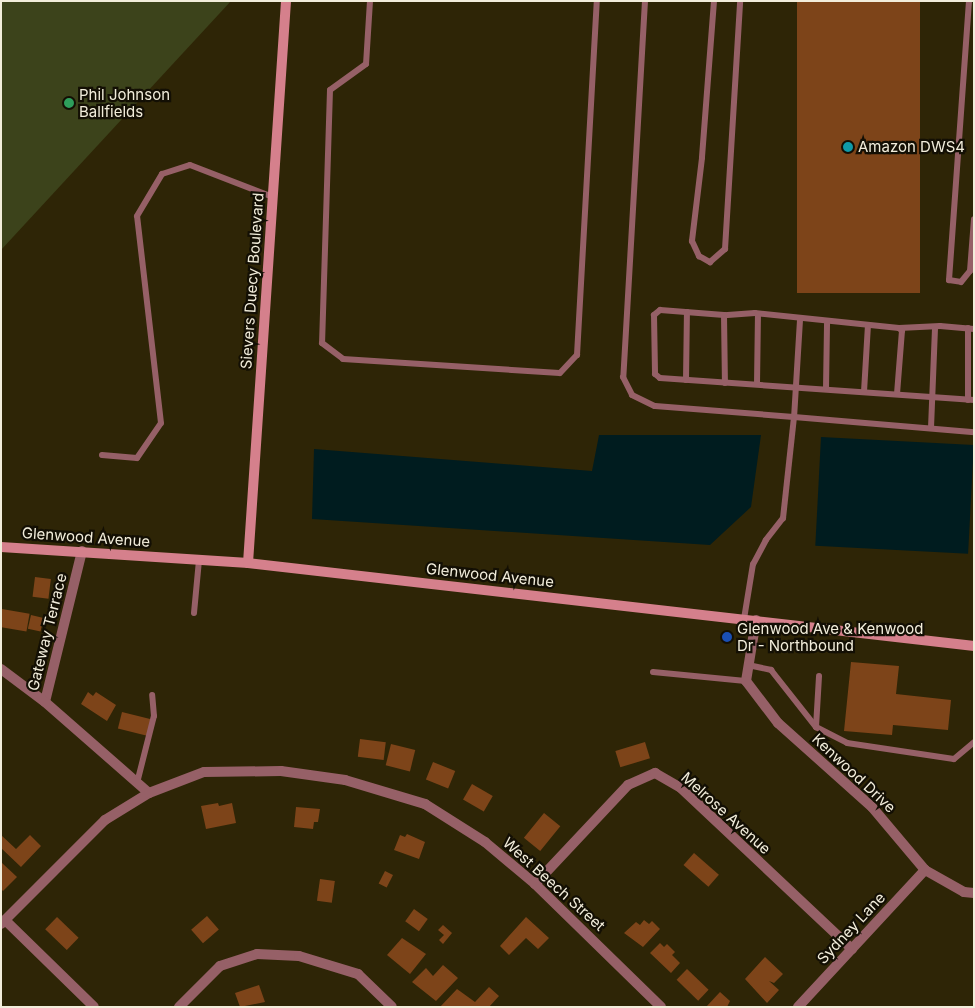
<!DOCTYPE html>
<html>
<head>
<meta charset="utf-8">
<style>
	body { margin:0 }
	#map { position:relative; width:975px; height:1008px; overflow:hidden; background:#2e2506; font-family:Inter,sans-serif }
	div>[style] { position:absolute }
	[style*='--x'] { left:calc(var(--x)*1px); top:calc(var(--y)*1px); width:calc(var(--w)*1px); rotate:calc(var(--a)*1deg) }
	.green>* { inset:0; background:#3c431b }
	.water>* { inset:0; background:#001c1f; transform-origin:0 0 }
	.building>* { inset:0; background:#7d4419; transform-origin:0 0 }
	.lane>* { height:6px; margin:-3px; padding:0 3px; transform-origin:3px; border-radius:3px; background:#966067 }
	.street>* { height:10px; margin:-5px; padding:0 5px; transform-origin:5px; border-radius:5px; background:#966067 }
	.secondary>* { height:10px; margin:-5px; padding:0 5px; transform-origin:5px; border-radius:5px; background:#d5808c }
	.dots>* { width:14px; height:14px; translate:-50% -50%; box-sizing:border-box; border:2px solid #130f04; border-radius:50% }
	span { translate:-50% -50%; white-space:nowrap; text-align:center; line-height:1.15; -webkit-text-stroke:4.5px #130f04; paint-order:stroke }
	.poi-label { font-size:15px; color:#f2eddb }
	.left { translate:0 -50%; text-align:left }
	.street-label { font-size:15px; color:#f2eddb }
	.frame { position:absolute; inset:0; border:2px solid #f2eddb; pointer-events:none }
</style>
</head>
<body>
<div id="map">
	<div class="green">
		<div style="clip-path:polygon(1px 1px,231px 1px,1px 250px)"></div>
	</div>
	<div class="water">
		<div style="clip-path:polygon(599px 435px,761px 435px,751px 507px,710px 545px,312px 519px,314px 449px,592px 471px)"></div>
		<div style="left:821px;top:437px;width:153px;height:109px;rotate:3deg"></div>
	</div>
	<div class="building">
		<div style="left:797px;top:1px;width:123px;height:292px"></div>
		<div style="left:35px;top:577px;width:16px;height:20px;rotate:7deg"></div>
		<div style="left:2px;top:609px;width:28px;height:18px;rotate:10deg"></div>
		<div style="left:31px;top:615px;width:13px;height:14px;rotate:13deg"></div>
		<div style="clip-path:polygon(851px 662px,899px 666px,896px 694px,951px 700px,948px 730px,893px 725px,892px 735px,844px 731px)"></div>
		<div style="clip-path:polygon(88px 692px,93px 696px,96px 692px,116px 705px,107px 721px,81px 704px)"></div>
		<div style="left:122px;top:712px;width:30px;height:17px;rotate:14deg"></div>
		<div style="left:360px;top:739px;width:26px;height:18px;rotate:7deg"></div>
		<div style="left:645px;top:742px;width:17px;height:31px;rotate:73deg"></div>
		<div style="left:391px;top:744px;width:25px;height:22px;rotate:14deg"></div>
		<div style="left:433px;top:762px;width:24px;height:19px;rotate:22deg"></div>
		<div style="left:472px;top:784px;width:24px;height:18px;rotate:30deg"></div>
		<div style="clip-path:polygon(218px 803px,219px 806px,232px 803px,236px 823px,206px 829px,201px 806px)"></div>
		<div style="clip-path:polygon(296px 807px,320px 809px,318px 822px,314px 822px,313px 829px,294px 827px)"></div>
		<div style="left:544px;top:813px;width:21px;height:32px;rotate:39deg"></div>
		<div style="clip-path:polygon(407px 834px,425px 842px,419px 859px,394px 850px,400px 835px,405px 837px)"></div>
		<div style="clip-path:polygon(1px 835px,16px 849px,30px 835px,41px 846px,21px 867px,1px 848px)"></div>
		<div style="left:694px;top:853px;width:33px;height:16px;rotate:41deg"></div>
		<div style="clip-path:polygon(1px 862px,17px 877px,3px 891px,1px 889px)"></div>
		<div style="left:385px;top:871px;width:9px;height:14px;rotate:27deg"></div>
		<div style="left:320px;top:879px;width:15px;height:22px;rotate:8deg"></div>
		<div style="left:414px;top:909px;width:17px;height:15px;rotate:36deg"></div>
		<div style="left:207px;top:916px;width:18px;height:21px;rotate:49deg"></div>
		<div style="left:57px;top:917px;width:30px;height:17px;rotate:44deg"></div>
		<div style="clip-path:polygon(526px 917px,549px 938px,538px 949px,526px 938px,509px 955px,500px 946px)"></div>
		<div style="clip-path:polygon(644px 920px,649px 924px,652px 921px,660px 929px,643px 947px,624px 933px,636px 922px,640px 925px)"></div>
		<div style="clip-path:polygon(443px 925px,452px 933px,443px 944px,439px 940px,444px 935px,438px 930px)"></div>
		<div style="clip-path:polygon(402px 938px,426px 954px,410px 974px,387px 955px)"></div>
		<div style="clip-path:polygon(660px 943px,664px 947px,667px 944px,675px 952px,672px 955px,680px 963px,671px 973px,650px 953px)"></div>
		<div style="clip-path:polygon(765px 957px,783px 974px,774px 983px,769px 981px,779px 990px,767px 1003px,745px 979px)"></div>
		<div style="clip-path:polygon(443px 965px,458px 978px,436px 1001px,412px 982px,426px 968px,433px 976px)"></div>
		<div style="left:687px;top:969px;width:30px;height:15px;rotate:44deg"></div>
		<div style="clip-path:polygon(259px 985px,265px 1002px,240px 1007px,235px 993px)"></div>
		<div style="clip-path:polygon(489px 987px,499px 996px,489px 1007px,440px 1007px,457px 989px,475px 1002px)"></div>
		<div style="clip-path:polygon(720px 992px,730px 1001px,727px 1007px,706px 1007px)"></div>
	</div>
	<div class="lane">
		<div style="--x:370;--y:1;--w:63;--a:93.6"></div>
		<div style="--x:366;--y:64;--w:44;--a:144.2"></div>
		<div style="--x:330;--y:90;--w:253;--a:91.8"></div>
		<div style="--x:322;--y:343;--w:26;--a:37"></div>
		<div style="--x:343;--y:359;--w:217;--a:3.7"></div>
		<div style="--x:560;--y:373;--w:25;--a:-47"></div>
		<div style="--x:577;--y:355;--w:355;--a:-86.8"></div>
		<div style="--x:645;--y:1;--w:377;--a:93.3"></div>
		<div style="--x:623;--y:377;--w:20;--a:63"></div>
		<div style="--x:632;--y:395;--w:25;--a:26"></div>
		<div style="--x:655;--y:406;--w:139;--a:4.5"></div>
		<div style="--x:794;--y:417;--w:102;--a:96.2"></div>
		<div style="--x:783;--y:518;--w:28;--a:128"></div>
		<div style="--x:766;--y:540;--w:27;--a:118"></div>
		<div style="--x:753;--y:564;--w:56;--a:99.3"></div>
		<div style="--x:714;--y:1;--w:157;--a:94.4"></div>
		<div style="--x:702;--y:158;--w:84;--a:96.9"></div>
		<div style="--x:692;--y:241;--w:17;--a:65"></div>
		<div style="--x:699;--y:256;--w:13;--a:29"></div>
		<div style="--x:710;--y:262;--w:20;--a:-41"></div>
		<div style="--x:725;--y:249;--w:248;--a:-86.5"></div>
		<div style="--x:969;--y:1;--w:280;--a:94.1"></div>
		<div style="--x:949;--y:280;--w:12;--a:9"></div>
		<div style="--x:961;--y:282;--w:14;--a:-51"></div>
		<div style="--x:970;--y:271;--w:52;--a:-85.6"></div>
		<div style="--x:724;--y:315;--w:68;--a:89.2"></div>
		<div style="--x:800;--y:320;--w:97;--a:93.5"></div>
		<div style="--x:794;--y:417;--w:181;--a:4.8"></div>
		<div style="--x:968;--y:328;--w:72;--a:90"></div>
		<div style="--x:974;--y:329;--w:34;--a:-175"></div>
		<div style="--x:940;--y:326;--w:41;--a:177.2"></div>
		<div style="--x:899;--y:328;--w:145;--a:-174.1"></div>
		<div style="--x:755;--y:313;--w:31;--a:176"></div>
		<div style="--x:724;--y:315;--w:64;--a:-175.5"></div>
		<div style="--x:660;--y:310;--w:8;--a:140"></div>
		<div style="--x:654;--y:315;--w:59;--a:89"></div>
		<div style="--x:655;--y:374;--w:6;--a:39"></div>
		<div style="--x:660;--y:378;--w:315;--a:4"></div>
		<div style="--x:686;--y:380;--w:68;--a:-89.2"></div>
		<div style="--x:757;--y:384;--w:70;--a:-89.2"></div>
		<div style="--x:826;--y:389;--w:67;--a:-89.1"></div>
		<div style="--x:864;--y:392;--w:67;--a:-86.6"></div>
		<div style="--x:897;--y:394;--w:63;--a:-85.5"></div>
		<div style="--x:902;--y:331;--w:4;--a:-135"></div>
		<div style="--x:931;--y:428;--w:100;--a:-87.7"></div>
		<div style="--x:102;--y:455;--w:35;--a:5"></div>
		<div style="--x:137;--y:458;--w:42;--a:-55.6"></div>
		<div style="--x:161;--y:423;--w:208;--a:-96.6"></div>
		<div style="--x:137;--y:216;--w:49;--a:-59.2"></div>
		<div style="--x:162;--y:174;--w:29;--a:-18"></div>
		<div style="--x:190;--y:165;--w:89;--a:21.1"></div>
		<div style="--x:194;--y:613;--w:53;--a:-84.6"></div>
		<div style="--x:748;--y:665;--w:24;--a:12"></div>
		<div style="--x:771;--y:670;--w:73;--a:51.7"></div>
		<div style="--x:816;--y:727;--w:35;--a:27"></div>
		<div style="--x:847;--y:743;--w:108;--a:8.5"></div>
		<div style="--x:954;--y:759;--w:26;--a:-40"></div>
		<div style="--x:653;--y:672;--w:93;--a:5.5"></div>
		<div style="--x:816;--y:727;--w:51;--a:-86.6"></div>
		<div style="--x:137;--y:783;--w:69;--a:-75.8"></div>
		<div style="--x:154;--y:716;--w:21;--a:-95"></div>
	</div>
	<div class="street">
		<div style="--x:82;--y:551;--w:155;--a:103.8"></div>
		<div style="--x:45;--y:702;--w:138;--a:41.2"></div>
		<div style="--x:756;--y:620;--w:62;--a:99.3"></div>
		<div style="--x:746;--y:681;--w:53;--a:52.7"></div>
		<div style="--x:778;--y:723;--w:126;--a:41.8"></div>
		<div style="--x:872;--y:807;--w:82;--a:49.9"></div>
		<div style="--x:925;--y:870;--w:45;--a:29.4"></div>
		<div style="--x:964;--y:892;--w:10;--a:6"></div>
		<div style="--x:1;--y:669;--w:55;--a:36.9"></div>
		<div style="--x:535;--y:884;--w:136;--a:-46.8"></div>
		<div style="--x:628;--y:785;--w:30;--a:-24"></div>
		<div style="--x:655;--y:773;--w:30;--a:30"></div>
		<div style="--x:681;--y:788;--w:235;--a:43.3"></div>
		<div style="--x:5;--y:920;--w:124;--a:44.3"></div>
		<div style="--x:1;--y:924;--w:147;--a:-45"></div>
		<div style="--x:105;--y:820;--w:52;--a:-31.5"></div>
		<div style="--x:149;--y:793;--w:59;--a:-20.9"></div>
		<div style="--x:204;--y:772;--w:77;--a:-0.7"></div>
		<div style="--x:281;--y:771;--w:65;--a:8"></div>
		<div style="--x:345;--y:780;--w:84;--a:16.7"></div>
		<div style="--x:425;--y:804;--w:71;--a:32.3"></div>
		<div style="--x:485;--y:842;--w:65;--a:40"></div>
		<div style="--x:535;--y:884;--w:176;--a:44.3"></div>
		<div style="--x:179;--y:1007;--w:58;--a:-45"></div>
		<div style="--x:220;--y:966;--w:39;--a:-18"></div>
		<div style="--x:257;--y:954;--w:42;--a:2.7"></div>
		<div style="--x:299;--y:956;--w:62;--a:17"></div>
		<div style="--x:358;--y:974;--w:47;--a:44.1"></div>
		<div style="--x:798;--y:1007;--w:187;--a:-47.2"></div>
	</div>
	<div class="secondary">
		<div style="--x:1;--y:547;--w:248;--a:3.7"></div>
		<div style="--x:248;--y:563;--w:731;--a:6.52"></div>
		<div style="--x:248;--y:563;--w:563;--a:-86.13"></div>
	</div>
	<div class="dots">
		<div style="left:69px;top:103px;background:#2e9e5b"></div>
		<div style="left:848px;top:147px;background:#0f9aa8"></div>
		<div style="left:727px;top:637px;background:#1a4fb4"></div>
	</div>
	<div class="poi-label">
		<span class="left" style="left:79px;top:103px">Phil Johnson<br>Ballfields</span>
		<span class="left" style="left:858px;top:147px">Amazon DWS4</span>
		<span class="left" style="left:737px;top:637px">Glenwood Ave &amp; Kenwood<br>Dr - Northbound</span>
	</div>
	<div class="street-label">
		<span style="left:252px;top:281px;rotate:-86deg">Sievers Duecy Boulevard</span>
		<span style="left:86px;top:537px;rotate:4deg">Glenwood Avenue</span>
		<span style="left:490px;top:575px;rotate:6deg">Glenwood Avenue</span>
		<span style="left:47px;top:632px;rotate:-76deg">Gateway Terrace</span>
		<span style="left:854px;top:773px;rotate:43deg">Kenwood Drive</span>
		<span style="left:726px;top:813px;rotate:42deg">Melrose Avenue</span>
		<span style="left:554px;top:884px;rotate:42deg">West Beech Street</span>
		<span style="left:851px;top:928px;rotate:-47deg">Sydney Lane</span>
	</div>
	<div class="frame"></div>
</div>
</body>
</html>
